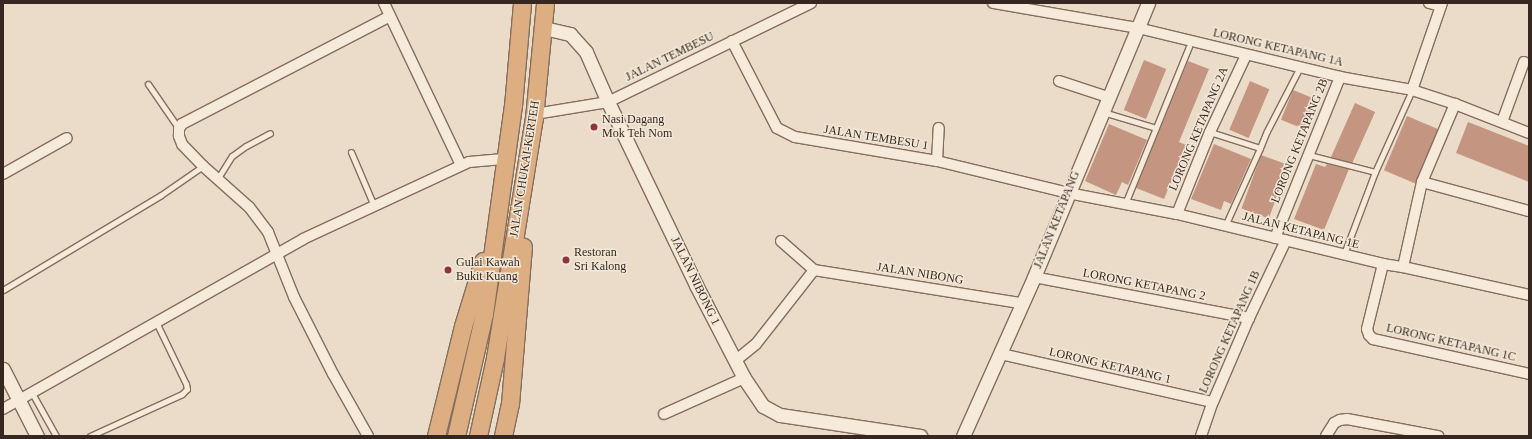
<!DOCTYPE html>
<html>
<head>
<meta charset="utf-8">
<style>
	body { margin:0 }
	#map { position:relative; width:1532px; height:439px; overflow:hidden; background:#eadcc8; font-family:Georgia,serif }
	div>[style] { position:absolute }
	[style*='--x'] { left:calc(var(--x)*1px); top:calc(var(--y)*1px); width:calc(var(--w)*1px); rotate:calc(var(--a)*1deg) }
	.building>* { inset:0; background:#c49581; transform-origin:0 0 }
	.roads { filter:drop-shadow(1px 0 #846e5e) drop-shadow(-1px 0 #846e5e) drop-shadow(0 1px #846e5e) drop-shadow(0 -1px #846e5e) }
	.service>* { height:5px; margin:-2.5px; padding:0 2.5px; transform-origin:2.5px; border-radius:2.5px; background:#f6eada }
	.minor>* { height:10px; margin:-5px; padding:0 5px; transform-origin:5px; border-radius:5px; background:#f6eada }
	.tertiary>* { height:13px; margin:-6.5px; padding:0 6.5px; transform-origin:6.5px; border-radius:6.5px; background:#f6eada }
	.trunk>* { height:17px; margin:-8.5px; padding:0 8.5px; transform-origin:8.5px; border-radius:8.5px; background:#dcae82 }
	.dots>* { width:11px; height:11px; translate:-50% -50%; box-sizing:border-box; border:2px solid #f2e7d6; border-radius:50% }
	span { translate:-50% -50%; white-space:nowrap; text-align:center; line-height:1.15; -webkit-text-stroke:3px #f2e7d6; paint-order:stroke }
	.street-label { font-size:12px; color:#362821 }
	.poi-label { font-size:12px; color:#362821 }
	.left { translate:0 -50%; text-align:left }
	.frame { position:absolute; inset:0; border:4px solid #362821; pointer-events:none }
</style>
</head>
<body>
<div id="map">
	<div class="building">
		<div style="left:1144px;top:60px;width:24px;height:54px;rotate:22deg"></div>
		<div style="clip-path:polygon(1188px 61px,1209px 69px,1179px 142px,1186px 145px,1164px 199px,1136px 188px)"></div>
		<div style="left:1250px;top:81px;width:21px;height:53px;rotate:23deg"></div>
		<div style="left:1293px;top:90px;width:24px;height:32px;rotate:22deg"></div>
		<div style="left:1355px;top:103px;width:22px;height:59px;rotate:24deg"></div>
		<div style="left:1407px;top:116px;width:34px;height:59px;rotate:23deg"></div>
		<div style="clip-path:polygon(1468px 122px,1529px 146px,1529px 182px,1456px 153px)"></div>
		<div style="clip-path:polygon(1109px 124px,1147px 140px,1128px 185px,1122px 182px,1116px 195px,1085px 181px)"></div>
		<div style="clip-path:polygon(1214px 144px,1251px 159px,1231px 204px,1224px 201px,1221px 210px,1191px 199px)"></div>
		<div style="left:1261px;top:155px;width:29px;height:57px;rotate:20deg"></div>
		<div style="clip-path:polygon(1316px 164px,1325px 167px,1327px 164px,1349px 169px,1324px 230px,1294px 219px)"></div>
	</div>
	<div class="roads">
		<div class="service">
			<div style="--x:148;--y:84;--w:55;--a:55.4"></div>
			<div style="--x:1103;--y:112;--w:55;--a:16.8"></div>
			<div style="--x:1210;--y:132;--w:52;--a:17.7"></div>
			<div style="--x:1260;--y:148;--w:18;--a:-68"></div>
			<div style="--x:1267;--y:131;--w:72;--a:-62.7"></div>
			<div style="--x:351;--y:152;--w:59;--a:66.9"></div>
			<div style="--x:1309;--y:155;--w:68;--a:14.4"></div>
			<div style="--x:1375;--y:172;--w:90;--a:-65.7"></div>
			<div style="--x:218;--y:178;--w:26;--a:-58"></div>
			<div style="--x:232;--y:156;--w:17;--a:-36"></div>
			<div style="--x:246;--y:146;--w:27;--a:-28"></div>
			<div style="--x:1125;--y:204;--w:170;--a:-67.9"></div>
			<div style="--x:1225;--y:226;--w:85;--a:-65.8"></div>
			<div style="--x:1344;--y:254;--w:88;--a:-69.3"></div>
			<div style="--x:3;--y:290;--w:184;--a:-31"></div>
			<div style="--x:161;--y:195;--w:51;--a:-34.6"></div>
			<div style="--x:32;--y:393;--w:49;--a:60.8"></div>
			<div style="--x:90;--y:436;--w:101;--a:-24.5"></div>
			<div style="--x:182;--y:394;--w:7;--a:-45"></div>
			<div style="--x:187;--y:389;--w:5;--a:-101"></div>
			<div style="--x:186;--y:384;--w:69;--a:-115.8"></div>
		</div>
		<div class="minor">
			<div style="--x:384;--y:3;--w:179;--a:64.6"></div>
			<div style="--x:993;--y:3;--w:147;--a:9.8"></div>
			<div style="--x:1138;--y:28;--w:208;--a:13.6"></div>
			<div style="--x:1340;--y:77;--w:73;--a:10.2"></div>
			<div style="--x:1412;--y:90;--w:45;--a:18"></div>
			<div style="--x:1455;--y:104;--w:79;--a:21.4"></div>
			<div style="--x:1429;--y:3;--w:12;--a:14"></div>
			<div style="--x:732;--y:41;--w:98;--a:62.7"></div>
			<div style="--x:777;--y:128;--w:20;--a:27"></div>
			<div style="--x:795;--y:137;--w:144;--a:9.6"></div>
			<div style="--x:937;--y:161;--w:135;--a:13.7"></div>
			<div style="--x:1068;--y:193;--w:111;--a:10.9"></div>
			<div style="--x:1177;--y:214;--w:212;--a:13.6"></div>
			<div style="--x:1383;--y:264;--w:20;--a:9"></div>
			<div style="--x:1403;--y:267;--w:129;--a:12.5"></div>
			<div style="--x:1059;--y:81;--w:52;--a:18.1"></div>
			<div style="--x:1412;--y:90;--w:92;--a:-71"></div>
			<div style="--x:535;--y:114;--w:74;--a:-9.3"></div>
			<div style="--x:608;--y:102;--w:226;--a:-26"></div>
			<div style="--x:1502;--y:122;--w:64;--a:-69.9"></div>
			<div style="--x:937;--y:161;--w:33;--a:-87"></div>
			<div style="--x:3;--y:174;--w:73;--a:-29.4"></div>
			<div style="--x:1422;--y:182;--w:111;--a:15.2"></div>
			<div style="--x:1177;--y:214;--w:88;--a:-68.1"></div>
			<div style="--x:1210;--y:132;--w:85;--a:-64.9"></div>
			<div style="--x:1275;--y:238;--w:174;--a:-68"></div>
			<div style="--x:781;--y:241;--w:44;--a:41.3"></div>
			<div style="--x:1383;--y:264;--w:67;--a:103.8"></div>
			<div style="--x:1367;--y:329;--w:6;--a:72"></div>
			<div style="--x:1369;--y:335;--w:6;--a:45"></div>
			<div style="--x:1373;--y:339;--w:160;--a:12.6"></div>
			<div style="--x:1403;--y:267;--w:87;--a:-77.4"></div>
			<div style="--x:1422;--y:182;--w:85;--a:-67.1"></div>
			<div style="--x:814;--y:270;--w:210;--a:9.1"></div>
			<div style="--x:1034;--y:277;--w:219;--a:10.8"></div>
			<div style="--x:1001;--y:354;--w:217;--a:12.8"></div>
			<div style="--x:735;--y:361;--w:27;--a:-39"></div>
			<div style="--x:756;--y:344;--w:94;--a:-51.9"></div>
			<div style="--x:3;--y:409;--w:345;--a:-29.5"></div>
			<div style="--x:303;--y:239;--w:183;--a:-24.9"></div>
			<div style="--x:469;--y:162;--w:37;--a:-5"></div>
			<div style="--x:664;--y:414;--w:88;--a:-24.2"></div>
			<div style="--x:368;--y:436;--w:71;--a:-119.4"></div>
			<div style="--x:333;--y:374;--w:86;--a:-116.9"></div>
			<div style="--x:294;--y:297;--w:70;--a:-111.8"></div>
			<div style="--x:268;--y:232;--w:31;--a:-127"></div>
			<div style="--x:249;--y:207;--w:62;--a:-138.3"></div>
			<div style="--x:203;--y:166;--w:30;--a:-134"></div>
			<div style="--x:182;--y:144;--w:9;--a:-111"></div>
			<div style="--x:179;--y:136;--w:7;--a:-90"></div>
			<div style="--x:179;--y:129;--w:6;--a:-59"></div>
			<div style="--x:182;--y:124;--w:234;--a:-27.4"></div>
			<div style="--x:1201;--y:436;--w:36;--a:-71"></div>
			<div style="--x:1213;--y:402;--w:91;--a:-66.8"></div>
			<div style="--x:1249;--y:318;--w:86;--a:-64.6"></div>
			<div style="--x:1326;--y:436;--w:15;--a:-58"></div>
			<div style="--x:1334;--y:423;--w:7;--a:-27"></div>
			<div style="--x:1340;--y:420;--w:7;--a:-8"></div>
			<div style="--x:1347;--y:419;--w:93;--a:10.6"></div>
		</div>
		<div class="tertiary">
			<div style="--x:544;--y:28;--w:27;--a:13"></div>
			<div style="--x:570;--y:34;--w:24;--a:48"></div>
			<div style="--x:586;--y:52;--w:55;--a:66.3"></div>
			<div style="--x:608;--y:102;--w:203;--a:64.3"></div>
			<div style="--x:696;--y:285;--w:105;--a:62.7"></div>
			<div style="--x:744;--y:378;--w:34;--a:56"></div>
			<div style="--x:763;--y:406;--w:19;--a:28"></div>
			<div style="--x:780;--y:415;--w:142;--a:8.5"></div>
			<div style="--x:3;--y:369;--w:75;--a:63.1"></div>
			<div style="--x:963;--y:436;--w:174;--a:-65.9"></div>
			<div style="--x:1034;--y:277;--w:297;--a:-67.4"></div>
		</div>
		<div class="trunk">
			<div style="--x:436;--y:436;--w:113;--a:-76.2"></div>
			<div style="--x:463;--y:326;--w:68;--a:-72.9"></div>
			<div style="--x:456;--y:436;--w:125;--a:-77.1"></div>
			<div style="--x:484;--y:314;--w:210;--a:-82.1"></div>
			<div style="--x:513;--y:106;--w:103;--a:-85"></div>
			<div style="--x:478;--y:436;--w:80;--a:-77.7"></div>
			<div style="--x:495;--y:358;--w:243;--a:-80.8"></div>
			<div style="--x:534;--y:118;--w:116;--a:-84.5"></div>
			<div style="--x:503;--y:436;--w:33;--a:-78"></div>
			<div style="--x:510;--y:404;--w:158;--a:-85.3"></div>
		</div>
	</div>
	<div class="dots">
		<div style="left:594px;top:127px;background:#8d3440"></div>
		<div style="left:566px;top:260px;background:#8d3440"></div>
		<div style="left:448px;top:270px;background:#8d3440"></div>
	</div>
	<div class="street-label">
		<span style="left:1278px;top:48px;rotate:13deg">LORONG KETAPANG 1A</span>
		<span style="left:670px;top:57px;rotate:-26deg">JALAN TEMBESU</span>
		<span style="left:1199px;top:129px;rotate:-67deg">LORONG KETAPANG 2A</span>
		<span style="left:876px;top:138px;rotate:9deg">JALAN TEMBESU 1</span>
		<span style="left:1300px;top:141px;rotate:-68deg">LORONG KETAPANG 2B</span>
		<span style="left:525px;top:169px;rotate:-81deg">JALAN CHUKAI-KERTEH</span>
		<span style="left:1057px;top:220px;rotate:-68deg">JALAN KETAPANG</span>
		<span style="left:1301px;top:231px;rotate:14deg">JALAN KETAPANG 1E</span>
		<span style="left:920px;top:274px;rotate:9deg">JALAN NIBONG</span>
		<span style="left:695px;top:281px;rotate:64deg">JALAN NIBONG 1</span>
		<span style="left:1144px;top:285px;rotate:11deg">LORONG KETAPANG 2</span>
		<span style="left:1230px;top:332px;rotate:-66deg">LORONG KETAPANG 1B</span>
		<span style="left:1451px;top:343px;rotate:13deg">LORONG KETAPANG 1C</span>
		<span style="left:1110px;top:366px;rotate:13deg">LORONG KETAPANG 1</span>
	</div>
	<div class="poi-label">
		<span class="left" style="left:602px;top:127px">Nasi Dagang<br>Mok Teh Nom</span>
		<span class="left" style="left:574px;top:260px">Restoran<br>Sri Kalong</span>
		<span class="left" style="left:456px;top:270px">Gulai Kawah<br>Bukit Kuang</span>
	</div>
	<div class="frame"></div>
</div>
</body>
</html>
